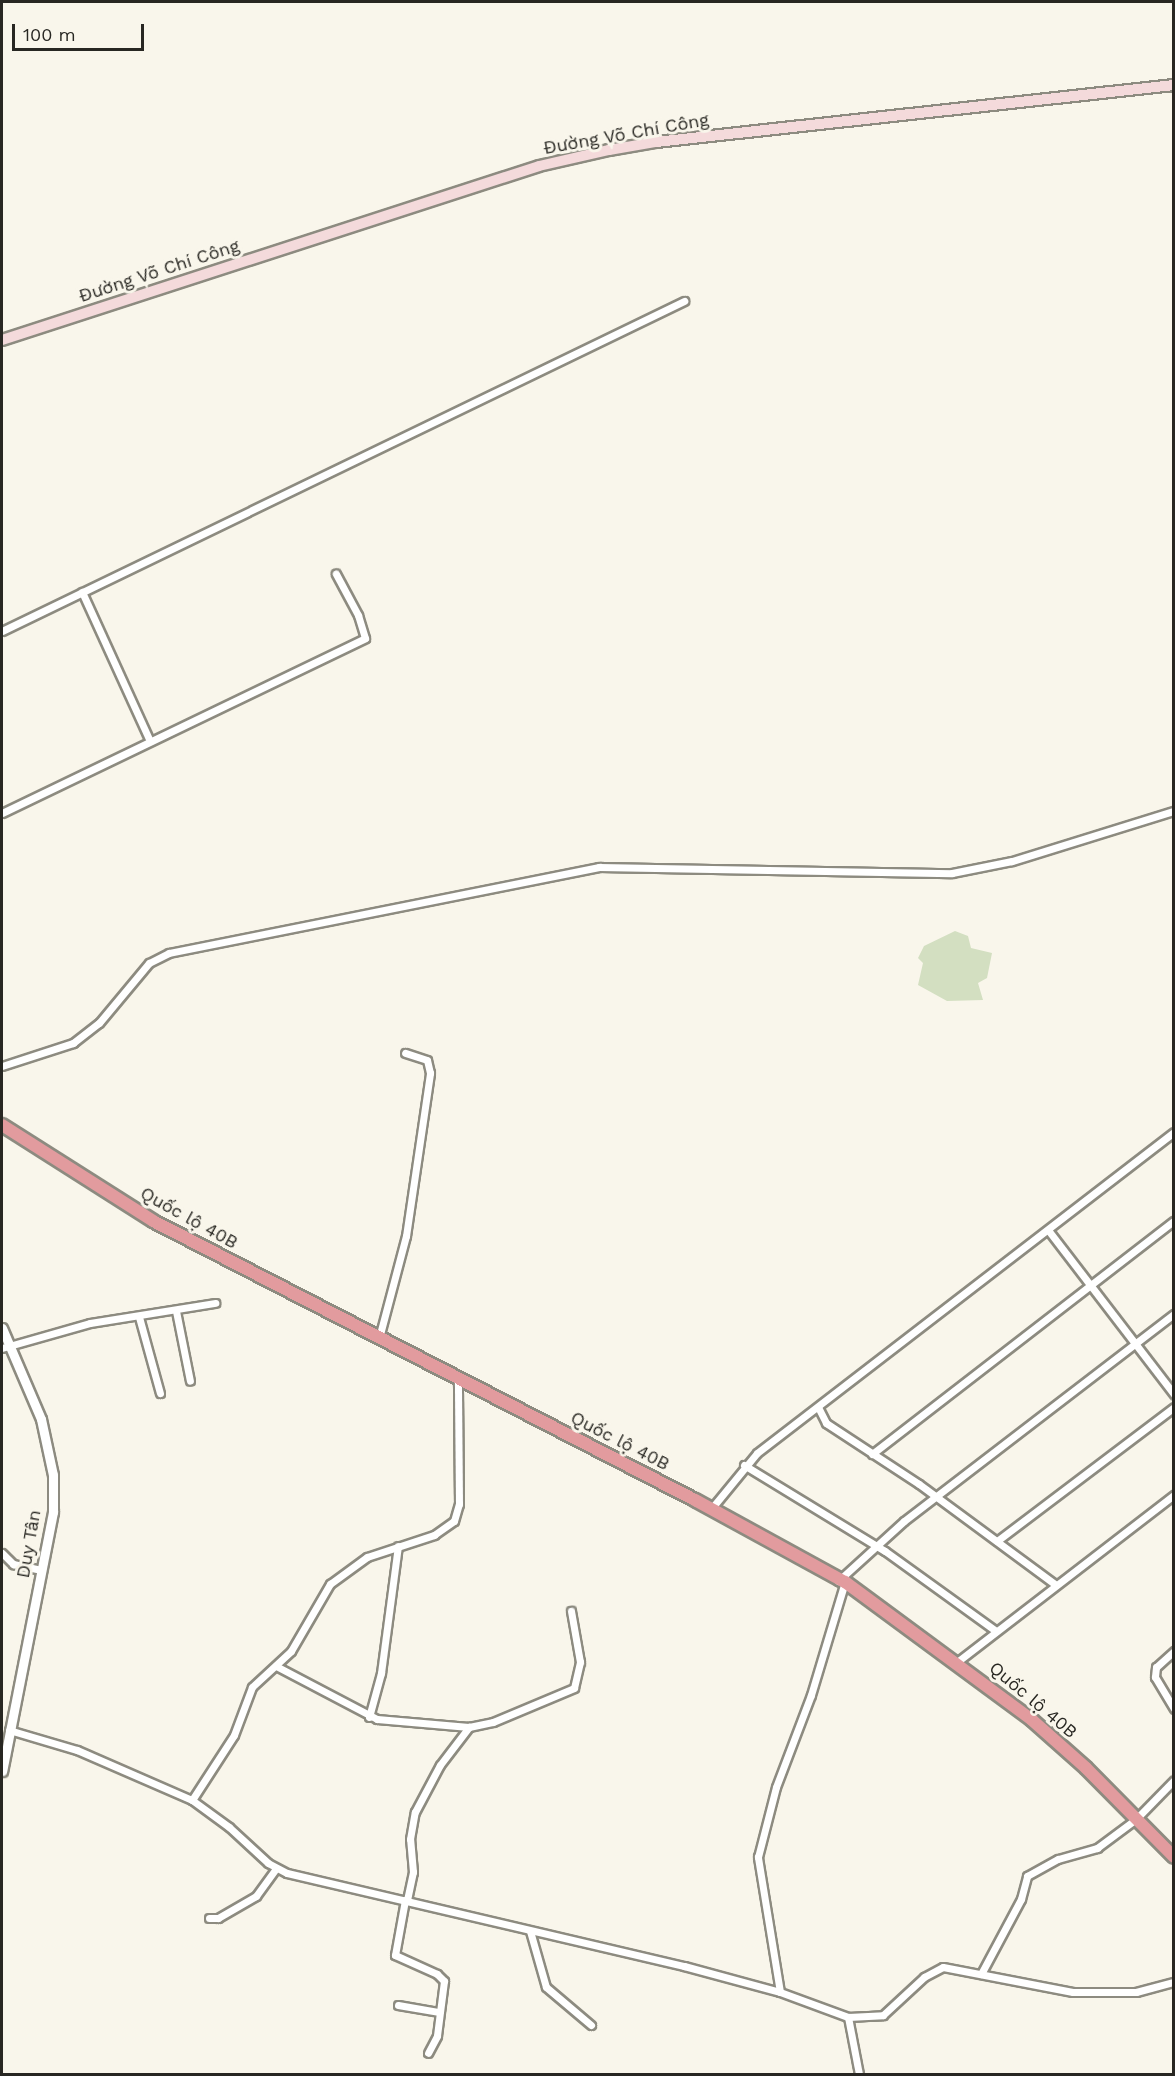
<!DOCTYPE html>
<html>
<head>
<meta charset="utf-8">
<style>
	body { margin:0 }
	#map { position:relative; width:1175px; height:2076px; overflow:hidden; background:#f9f6eb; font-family:"Work Sans",sans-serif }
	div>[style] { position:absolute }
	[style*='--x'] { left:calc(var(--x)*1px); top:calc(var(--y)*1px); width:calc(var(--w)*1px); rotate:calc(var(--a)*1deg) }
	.green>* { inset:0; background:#d3dfc1 }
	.roads { filter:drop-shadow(2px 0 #8d8b80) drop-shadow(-2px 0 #8d8b80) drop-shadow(0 2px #8d8b80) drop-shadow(0 -2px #8d8b80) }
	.minor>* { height:7px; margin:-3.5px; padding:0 3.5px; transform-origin:3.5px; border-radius:3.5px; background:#fff }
	.tertiary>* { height:9px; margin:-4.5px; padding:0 4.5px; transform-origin:4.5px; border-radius:4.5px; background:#fff }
	.secondary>* { height:10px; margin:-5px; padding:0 5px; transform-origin:5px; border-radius:5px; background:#f4dadb }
	.trunk>* { height:12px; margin:-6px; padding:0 6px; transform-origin:6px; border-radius:6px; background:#e29b9e }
	span { translate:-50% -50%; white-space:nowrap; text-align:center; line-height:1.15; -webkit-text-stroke:6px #f9f6eb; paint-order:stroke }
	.street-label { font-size:18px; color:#282722 }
	.frame { position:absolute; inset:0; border:3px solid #282722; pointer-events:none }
	.scale { position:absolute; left:12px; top:24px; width:132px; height:27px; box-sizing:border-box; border:3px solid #282722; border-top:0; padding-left:8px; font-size:18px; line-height:21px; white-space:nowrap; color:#282722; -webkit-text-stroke:4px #f9f6eb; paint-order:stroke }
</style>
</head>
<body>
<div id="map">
	<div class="green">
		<div style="clip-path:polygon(955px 931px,968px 936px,971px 948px,992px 953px,987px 978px,978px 983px,983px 1000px,947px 1001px,918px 985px,923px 963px,918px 958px,924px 946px)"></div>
	</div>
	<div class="roads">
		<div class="minor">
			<div style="--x:82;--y:592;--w:164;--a:65.5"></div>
			<div style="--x:2;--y:631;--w:758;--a:-25.82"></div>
			<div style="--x:2;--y:813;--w:403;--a:-25.7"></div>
			<div style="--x:365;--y:638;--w:24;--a:-107"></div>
			<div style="--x:358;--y:615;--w:47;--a:-118.2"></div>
			<div style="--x:2;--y:1066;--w:75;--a:-17.9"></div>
			<div style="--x:73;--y:1043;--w:33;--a:-38"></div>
			<div style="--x:99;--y:1023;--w:78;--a:-50.2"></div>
			<div style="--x:149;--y:963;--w:22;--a:-27"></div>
			<div style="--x:169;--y:953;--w:439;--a:-11.3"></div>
			<div style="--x:599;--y:867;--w:353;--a:1"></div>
			<div style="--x:952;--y:873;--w:61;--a:-11.3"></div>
			<div style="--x:1012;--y:861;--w:170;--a:-17.2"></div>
			<div style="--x:1048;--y:1230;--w:207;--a:52.5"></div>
			<div style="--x:176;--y:1311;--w:71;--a:78.7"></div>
			<div style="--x:139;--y:1317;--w:79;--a:74.6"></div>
			<div style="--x:379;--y:1338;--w:106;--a:-75.2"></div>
			<div style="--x:406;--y:1236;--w:165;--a:-81.6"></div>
			<div style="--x:430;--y:1073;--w:13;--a:-103"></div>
			<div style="--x:427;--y:1060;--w:23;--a:-162"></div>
			<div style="--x:2;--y:1348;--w:91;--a:-15.9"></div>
			<div style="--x:90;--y:1323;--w:127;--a:-9.1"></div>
			<div style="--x:818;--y:1407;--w:18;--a:63"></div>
			<div style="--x:826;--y:1423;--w:111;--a:33.3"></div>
			<div style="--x:919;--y:1484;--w:170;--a:36.4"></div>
			<div style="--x:872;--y:1454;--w:381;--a:-37.7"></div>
			<div style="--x:744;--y:1465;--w:165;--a:31.4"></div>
			<div style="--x:885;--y:1551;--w:137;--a:35.8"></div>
			<div style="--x:711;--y:1509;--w:72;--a:-50.6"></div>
			<div style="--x:757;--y:1453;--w:526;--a:-37.59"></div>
			<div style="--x:997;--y:1541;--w:222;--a:-37.1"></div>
			<div style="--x:2;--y:1553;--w:16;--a:45"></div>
			<div style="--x:13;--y:1564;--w:29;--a:12"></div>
			<div style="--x:838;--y:1581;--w:89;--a:-42.3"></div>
			<div style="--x:904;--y:1521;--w:340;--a:-37.5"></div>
			<div style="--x:1174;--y:1651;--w:24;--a:138"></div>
			<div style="--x:1156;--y:1667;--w:10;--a:96"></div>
			<div style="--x:1155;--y:1677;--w:37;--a:59"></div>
			<div style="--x:957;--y:1662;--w:274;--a:-37.6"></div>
			<div style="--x:276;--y:1666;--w:114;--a:27.7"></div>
			<div style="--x:377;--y:1719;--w:92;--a:5"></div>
			<div style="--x:469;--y:1727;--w:25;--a:-12"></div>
			<div style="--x:493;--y:1722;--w:88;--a:-22.8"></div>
			<div style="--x:574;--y:1688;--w:27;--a:-77"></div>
			<div style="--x:580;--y:1662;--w:52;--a:-100"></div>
			<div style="--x:369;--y:1717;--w:46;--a:-74.7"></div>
			<div style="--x:381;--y:1673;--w:128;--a:-82.4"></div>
			<div style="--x:9;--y:1730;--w:71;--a:16.4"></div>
			<div style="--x:77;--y:1750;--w:125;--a:23.5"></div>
			<div style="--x:192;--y:1800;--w:46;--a:36.1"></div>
			<div style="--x:229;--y:1827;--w:53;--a:42.7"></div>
			<div style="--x:268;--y:1863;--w:21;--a:28"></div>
			<div style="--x:287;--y:1873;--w:408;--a:13.2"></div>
			<div style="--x:684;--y:1966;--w:99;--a:15.2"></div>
			<div style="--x:780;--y:1992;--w:72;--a:20.2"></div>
			<div style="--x:848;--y:2017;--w:35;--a:-3"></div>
			<div style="--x:883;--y:2015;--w:56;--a:-42.8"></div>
			<div style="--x:924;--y:1977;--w:21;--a:-28"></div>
			<div style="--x:943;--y:1967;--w:132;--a:10.9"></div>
			<div style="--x:1073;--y:1992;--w:63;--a:0"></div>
			<div style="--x:1136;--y:1992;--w:39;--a:-15"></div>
			<div style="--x:192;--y:1800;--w:77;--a:-57.1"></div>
			<div style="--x:234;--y:1735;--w:51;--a:-69.4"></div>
			<div style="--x:252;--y:1687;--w:53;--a:-42.7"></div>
			<div style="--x:291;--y:1651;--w:78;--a:-59.8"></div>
			<div style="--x:330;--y:1584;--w:46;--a:-36.1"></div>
			<div style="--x:367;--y:1557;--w:71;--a:-18.2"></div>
			<div style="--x:434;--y:1535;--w:24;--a:-35"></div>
			<div style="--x:454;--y:1521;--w:18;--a:-74"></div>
			<div style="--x:459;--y:1504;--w:126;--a:-90.5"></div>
			<div style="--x:405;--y:1900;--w:56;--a:100.3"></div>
			<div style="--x:395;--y:1955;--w:46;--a:24.3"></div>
			<div style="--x:437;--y:1974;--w:10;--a:45"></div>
			<div style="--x:444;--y:1981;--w:55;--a:97.3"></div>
			<div style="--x:437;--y:2036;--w:19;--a:118"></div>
			<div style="--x:407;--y:1900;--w:29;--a:-78"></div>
			<div style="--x:413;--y:1872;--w:33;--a:-95"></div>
			<div style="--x:410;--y:1839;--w:27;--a:-80"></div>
			<div style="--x:415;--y:1812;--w:53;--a:-62"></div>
			<div style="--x:440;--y:1765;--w:48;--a:-52.7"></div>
			<div style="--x:209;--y:1918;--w:9;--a:0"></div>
			<div style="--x:218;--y:1918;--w:44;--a:-30.1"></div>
			<div style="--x:256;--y:1896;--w:34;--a:-54"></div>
			<div style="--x:530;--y:1931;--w:58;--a:74.1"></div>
			<div style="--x:546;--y:1987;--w:59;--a:40.2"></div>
			<div style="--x:981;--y:1974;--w:85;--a:-61.9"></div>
			<div style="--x:1021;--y:1899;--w:24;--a:-75"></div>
			<div style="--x:1027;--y:1876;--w:35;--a:-29"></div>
			<div style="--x:1058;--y:1859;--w:41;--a:-15.8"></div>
			<div style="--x:1097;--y:1848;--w:49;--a:-36.6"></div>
			<div style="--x:1136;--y:1819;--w:54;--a:-45.7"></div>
			<div style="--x:780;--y:1992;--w:137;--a:-99.3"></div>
			<div style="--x:758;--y:1857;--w:72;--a:-75.6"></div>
			<div style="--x:776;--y:1787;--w:98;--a:-69.2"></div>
			<div style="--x:811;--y:1695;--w:118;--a:-73.3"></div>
			<div style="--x:398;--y:2005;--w:42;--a:9.7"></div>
			<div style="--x:848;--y:2017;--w:58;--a:79.1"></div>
		</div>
		<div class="tertiary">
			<div style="--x:2;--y:1328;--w:99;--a:66.8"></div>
			<div style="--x:41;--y:1419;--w:57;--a:77.9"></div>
			<div style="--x:53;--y:1475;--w:37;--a:90"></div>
			<div style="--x:53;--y:1512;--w:264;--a:101.1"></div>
		</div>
		<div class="secondary">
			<div style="--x:2;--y:340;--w:564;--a:-17.95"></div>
			<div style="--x:539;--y:166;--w:72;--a:-12.9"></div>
			<div style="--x:609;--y:150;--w:48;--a:-9.7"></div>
			<div style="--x:656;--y:142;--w:521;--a:-6.28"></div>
		</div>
		<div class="trunk">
			<div style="--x:2;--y:1125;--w:179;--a:32.4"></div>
			<div style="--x:153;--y:1221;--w:610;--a:27.24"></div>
			<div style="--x:695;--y:1500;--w:171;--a:28.7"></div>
			<div style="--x:845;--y:1582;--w:232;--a:36.4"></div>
			<div style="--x:1032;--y:1720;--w:72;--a:41.6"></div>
			<div style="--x:1086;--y:1768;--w:125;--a:45.3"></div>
		</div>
	</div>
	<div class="street-label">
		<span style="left:626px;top:134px;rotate:-10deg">Đường Võ Chí Công</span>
		<span style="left:159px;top:271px;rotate:-18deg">Đường Võ Chí Công</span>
		<span style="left:189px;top:1218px;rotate:29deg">Quốc lộ 40B</span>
		<span style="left:620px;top:1441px;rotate:27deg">Quốc lộ 40B</span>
		<span style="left:29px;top:1544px;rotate:-80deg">Duy Tân</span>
		<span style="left:1033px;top:1700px;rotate:40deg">Quốc lộ 40B</span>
	</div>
	<div class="frame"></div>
	<div class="scale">100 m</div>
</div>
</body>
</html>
